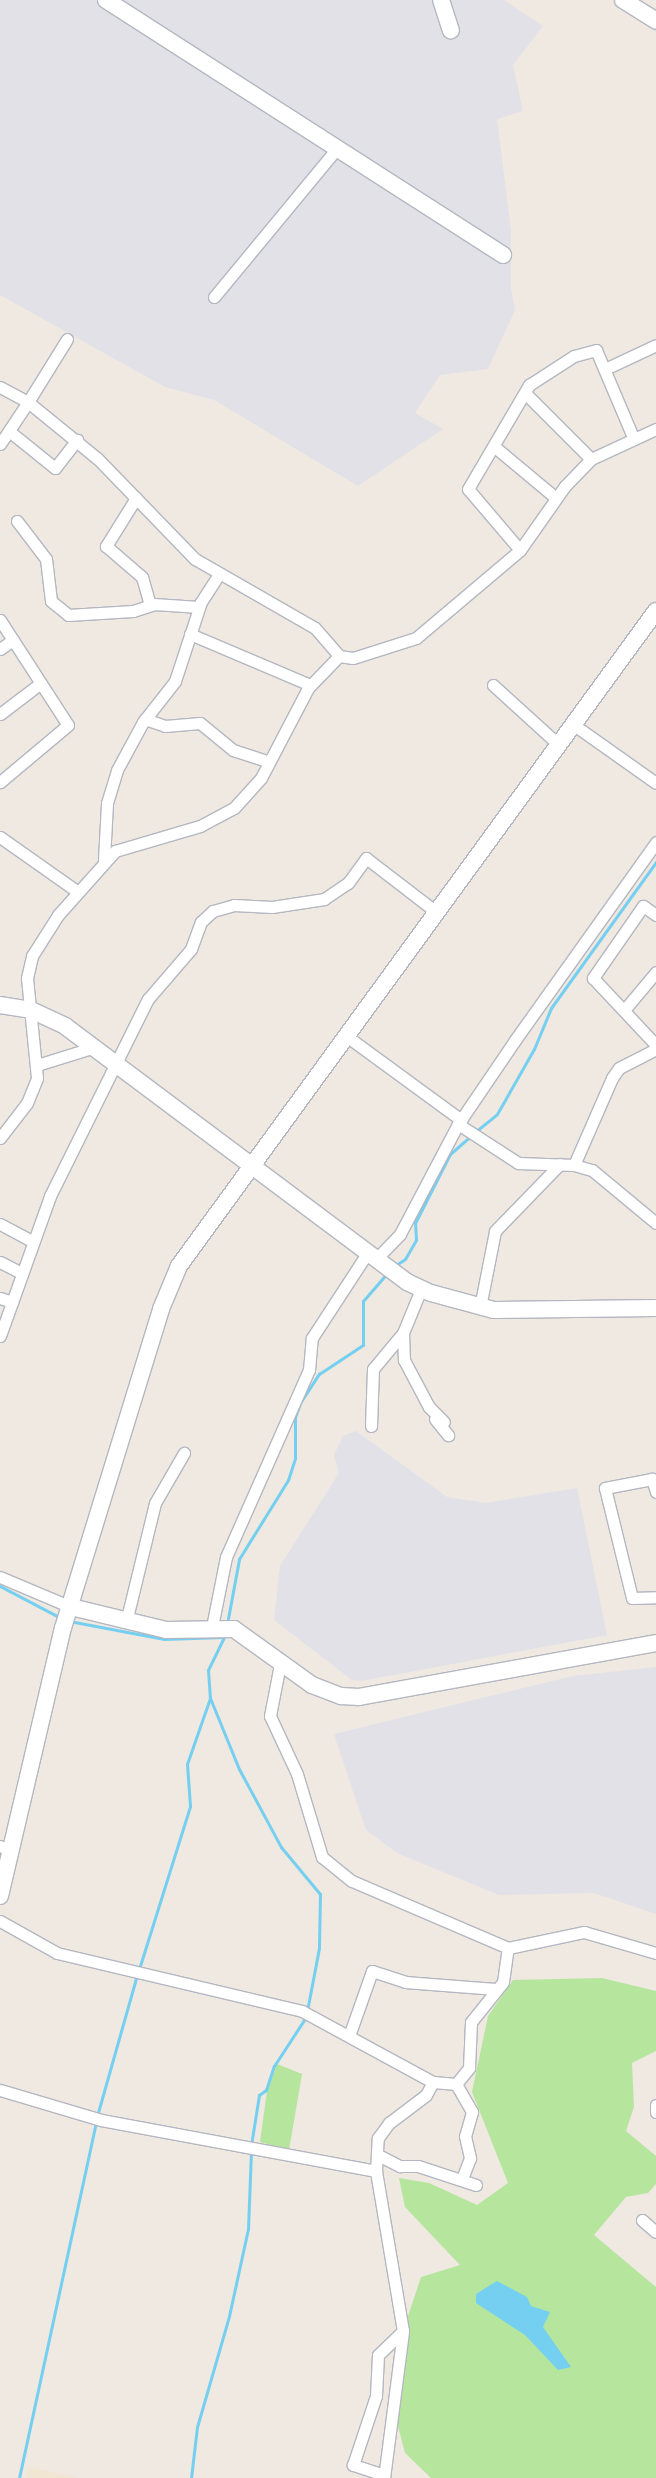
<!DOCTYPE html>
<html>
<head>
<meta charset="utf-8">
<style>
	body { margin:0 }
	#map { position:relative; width:656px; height:2478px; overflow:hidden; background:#efe9e1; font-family:"Fira Sans",sans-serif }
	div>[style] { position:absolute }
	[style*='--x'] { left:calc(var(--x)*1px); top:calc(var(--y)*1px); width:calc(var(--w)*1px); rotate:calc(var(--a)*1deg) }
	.industrial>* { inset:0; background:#e3e1e8 }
	.education>* { inset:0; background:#f0e6d1 }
	.green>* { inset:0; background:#b6e59e }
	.water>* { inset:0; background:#75cff0 }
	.stream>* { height:3px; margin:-1.5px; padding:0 1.5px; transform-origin:1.5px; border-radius:1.5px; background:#75cff0 }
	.roads { filter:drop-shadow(1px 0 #b4b7c1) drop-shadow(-1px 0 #b4b7c1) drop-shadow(0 1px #b4b7c1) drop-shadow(0 -1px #b4b7c1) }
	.street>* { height:11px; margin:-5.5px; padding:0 5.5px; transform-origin:5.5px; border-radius:5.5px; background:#fff }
	.secondary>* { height:16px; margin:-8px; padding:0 8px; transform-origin:8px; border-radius:8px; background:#fff }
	span { translate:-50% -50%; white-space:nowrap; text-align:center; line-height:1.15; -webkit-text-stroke:5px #fff; paint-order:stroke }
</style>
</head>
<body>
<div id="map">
	<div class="industrial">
		<div style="clip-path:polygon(0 0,504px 0,543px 26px,513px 65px,523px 111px,497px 119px,511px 231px,511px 289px,515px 310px,488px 369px,440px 375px,415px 413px,443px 429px,358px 486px,214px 400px,165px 387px,0 295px)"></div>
		<div style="clip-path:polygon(356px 1431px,447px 1497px,485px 1503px,577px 1488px,607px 1635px,362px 1681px,352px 1680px,274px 1620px,280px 1566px,339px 1473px,334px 1455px,343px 1436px)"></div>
		<div style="clip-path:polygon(656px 1667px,656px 1914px,594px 1893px,499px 1895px,397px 1853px,366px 1830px,334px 1734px,573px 1676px)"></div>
	</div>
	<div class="education">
		<div style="clip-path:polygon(28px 2467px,79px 2478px,26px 2478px)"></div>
	</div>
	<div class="green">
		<div style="clip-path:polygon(602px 1978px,656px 1991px,656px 2051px,632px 2063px,634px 2107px,626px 2131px,656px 2156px,656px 2184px,648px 2193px,626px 2197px,594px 2235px,656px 2287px,656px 2478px,431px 2478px,405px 2453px,394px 2411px,403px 2331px,421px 2277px,460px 2265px,405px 2207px,399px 2178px,429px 2183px,477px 2205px,508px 2183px,472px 2092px,488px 2016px,513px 1980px)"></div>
		<div style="clip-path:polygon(277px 2064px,302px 2074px,289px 2150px,260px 2142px,267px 2091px)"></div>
	</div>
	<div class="water">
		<div style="clip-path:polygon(497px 2281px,527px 2297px,531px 2306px,550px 2312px,543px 2327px,571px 2367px,558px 2370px,525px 2335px,476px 2303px,476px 2294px)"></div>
	</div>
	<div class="stream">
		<div style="--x:475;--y:1132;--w:28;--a:-39"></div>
		<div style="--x:497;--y:1114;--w:75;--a:-60.4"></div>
		<div style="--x:534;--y:1049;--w:44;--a:-67.5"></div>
		<div style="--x:551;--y:1008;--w:180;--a:-54.3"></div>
		<div style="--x:393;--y:1267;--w:14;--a:-34"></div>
		<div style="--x:405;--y:1259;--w:22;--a:-60"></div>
		<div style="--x:416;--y:1240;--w:17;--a:-93"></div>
		<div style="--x:415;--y:1223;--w:77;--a:-63.1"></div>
		<div style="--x:450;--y:1154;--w:28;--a:-41"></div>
		<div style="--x:0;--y:1586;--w:69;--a:27.7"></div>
		<div style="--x:69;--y:1621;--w:97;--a:10.7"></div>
		<div style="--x:164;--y:1639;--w:60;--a:-1.9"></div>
		<div style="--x:227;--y:1624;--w:66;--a:-79.5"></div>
		<div style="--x:239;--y:1559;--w:93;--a:-58.2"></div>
		<div style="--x:288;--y:1480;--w:23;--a:-72"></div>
		<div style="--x:295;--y:1458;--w:41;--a:-90"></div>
		<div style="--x:295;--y:1417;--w:15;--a:-70"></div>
		<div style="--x:300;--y:1403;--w:35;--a:-57"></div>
		<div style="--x:319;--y:1374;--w:53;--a:-33.4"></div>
		<div style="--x:363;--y:1345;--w:44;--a:-90"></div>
		<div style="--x:363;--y:1301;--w:37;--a:-49"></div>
		<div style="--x:225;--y:1635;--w:39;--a:116"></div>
		<div style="--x:208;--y:1670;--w:28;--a:86"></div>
		<div style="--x:210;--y:1698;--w:77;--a:67.8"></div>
		<div style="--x:239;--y:1769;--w:89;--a:61.7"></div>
		<div style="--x:281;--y:1847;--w:61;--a:50.3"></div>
		<div style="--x:320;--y:1894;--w:54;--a:91.1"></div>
		<div style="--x:319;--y:1948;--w:64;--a:100.8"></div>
		<div style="--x:139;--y:1969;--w:171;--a:-72.6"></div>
		<div style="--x:190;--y:1806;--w:42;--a:-94.1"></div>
		<div style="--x:187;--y:1764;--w:70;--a:-70.8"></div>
		<div style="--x:97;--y:2116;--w:147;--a:-74.2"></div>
		<div style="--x:251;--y:2145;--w:51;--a:-80.9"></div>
		<div style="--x:259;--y:2095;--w:9;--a:-36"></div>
		<div style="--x:266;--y:2090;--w:25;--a:-72"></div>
		<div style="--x:274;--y:2066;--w:59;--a:-56.9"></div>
		<div style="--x:19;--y:2478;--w:364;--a:-77.8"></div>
		<div style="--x:191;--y:2478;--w:51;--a:-83.3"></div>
		<div style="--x:197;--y:2427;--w:116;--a:-73.9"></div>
		<div style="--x:229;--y:2316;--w:89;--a:-77.7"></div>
		<div style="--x:248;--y:2229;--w:78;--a:-87.8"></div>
	</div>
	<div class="roads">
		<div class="street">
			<div style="--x:214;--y:297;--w:195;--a:-50.4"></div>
			<div style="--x:605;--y:369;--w:56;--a:-25.2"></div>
			<div style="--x:0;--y:387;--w:32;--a:28"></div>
			<div style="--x:28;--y:402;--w:74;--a:-58.2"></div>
			<div style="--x:525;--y:393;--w:93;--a:45"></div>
			<div style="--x:9;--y:431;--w:59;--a:38.8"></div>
			<div style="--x:55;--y:468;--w:36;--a:-52"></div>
			<div style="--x:0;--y:444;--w:50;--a:-56.3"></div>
			<div style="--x:28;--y:402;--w:90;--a:39.2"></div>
			<div style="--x:98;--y:459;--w:139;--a:45.9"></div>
			<div style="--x:195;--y:559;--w:138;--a:29.9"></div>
			<div style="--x:315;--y:628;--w:37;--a:49"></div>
			<div style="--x:339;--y:656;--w:14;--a:8"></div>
			<div style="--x:353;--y:658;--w:66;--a:-17.6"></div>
			<div style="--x:416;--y:638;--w:136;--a:-40.2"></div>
			<div style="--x:520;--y:550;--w:78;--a:-54.9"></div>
			<div style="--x:565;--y:486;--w:37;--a:-46"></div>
			<div style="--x:591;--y:459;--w:72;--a:-24.8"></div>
			<div style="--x:496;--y:448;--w:78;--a:39.8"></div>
			<div style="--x:136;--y:498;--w:57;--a:122"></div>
			<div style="--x:106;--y:546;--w:48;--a:40.7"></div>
			<div style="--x:142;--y:577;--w:29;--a:74"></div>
			<div style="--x:17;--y:521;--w:48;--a:52.7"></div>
			<div style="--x:46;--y:559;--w:42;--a:83.2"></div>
			<div style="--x:51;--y:601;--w:22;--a:39"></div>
			<div style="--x:68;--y:615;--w:65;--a:-3.5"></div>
			<div style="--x:133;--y:611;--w:22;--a:-18"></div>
			<div style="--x:154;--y:604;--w:45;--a:3.8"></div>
			<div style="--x:520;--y:550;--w:80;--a:-130.4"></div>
			<div style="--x:468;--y:489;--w:121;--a:-59.6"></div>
			<div style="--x:529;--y:385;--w:54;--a:-32.8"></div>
			<div style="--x:574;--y:356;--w:23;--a:-15"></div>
			<div style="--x:596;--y:350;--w:95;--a:67"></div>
			<div style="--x:0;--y:620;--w:125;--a:57.1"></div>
			<div style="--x:68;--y:725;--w:89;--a:140"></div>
			<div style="--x:190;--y:634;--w:130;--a:23"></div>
			<div style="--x:0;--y:649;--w:16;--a:-35"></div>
			<div style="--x:493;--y:685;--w:89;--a:42.3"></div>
			<div style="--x:0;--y:714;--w:51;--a:-37.1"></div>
			<div style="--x:145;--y:719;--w:21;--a:19"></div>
			<div style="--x:165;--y:726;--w:35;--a:-5"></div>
			<div style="--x:200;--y:723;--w:43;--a:39.3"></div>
			<div style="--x:233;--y:750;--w:38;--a:18"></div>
			<div style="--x:574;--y:725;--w:100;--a:35.3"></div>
			<div style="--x:0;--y:837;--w:92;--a:35.2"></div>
			<div style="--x:104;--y:859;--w:56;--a:-86.9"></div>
			<div style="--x:107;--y:803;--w:34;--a:-73"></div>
			<div style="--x:117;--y:770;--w:55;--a:-61.6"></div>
			<div style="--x:143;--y:722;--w:52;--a:-52"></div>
			<div style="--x:175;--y:681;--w:83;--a:-71.8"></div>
			<div style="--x:201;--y:602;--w:33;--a:-57"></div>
			<div style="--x:656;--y:915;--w:16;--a:-145"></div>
			<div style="--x:643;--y:906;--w:88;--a:124.8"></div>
			<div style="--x:593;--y:978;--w:92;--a:46.8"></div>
			<div style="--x:625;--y:1009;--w:48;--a:-50"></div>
			<div style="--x:345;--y:1035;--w:144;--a:36.2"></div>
			<div style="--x:37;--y:1065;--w:58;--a:-17.2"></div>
			<div style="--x:458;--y:1124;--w:72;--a:33"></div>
			<div style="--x:518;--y:1163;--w:56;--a:2"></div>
			<div style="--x:574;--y:1165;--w:19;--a:16"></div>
			<div style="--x:592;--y:1170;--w:83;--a:39.6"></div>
			<div style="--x:0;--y:1138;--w:44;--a:-52.4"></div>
			<div style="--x:27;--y:1103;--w:27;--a:-68"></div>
			<div style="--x:37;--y:1078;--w:100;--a:-95.7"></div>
			<div style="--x:27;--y:978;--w:23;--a:-77"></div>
			<div style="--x:32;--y:956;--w:49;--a:-57.6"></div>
			<div style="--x:58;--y:915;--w:86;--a:-48.3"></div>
			<div style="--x:115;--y:851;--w:89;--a:-16.4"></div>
			<div style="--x:200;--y:826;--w:38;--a:-28"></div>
			<div style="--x:234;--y:808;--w:40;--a:-48"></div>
			<div style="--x:261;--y:778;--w:102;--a:-62.4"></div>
			<div style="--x:308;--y:688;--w:45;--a:-45.9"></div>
			<div style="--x:574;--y:1165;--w:95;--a:-66.4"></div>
			<div style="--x:612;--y:1078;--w:12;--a:-55"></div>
			<div style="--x:619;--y:1068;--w:42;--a:-27.2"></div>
			<div style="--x:0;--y:1224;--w:38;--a:28"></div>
			<div style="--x:376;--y:1259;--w:35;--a:-46"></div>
			<div style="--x:400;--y:1234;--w:124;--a:-62.2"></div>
			<div style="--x:458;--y:1124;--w:102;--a:-55.8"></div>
			<div style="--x:515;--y:1040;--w:243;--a:-54.5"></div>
			<div style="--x:0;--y:1262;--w:25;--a:27"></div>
			<div style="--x:421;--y:1289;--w:48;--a:112.2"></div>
			<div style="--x:403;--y:1333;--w:27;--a:88"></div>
			<div style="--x:404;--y:1360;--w:53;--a:62"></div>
			<div style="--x:429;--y:1407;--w:21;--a:45"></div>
			<div style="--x:0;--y:1298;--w:13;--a:18"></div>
			<div style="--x:480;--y:1307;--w:77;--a:-78.8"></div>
			<div style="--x:495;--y:1231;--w:93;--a:-45.9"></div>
			<div style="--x:0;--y:1336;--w:149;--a:-70.3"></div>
			<div style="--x:50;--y:1196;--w:220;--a:-63.6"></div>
			<div style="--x:148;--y:999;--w:66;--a:-49.3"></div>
			<div style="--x:191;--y:949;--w:29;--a:-70"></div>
			<div style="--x:201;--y:922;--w:16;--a:-43"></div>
			<div style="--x:213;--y:911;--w:22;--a:-16"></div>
			<div style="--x:234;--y:905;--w:38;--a:3"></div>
			<div style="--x:272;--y:907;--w:53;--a:-8.7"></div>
			<div style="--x:324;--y:899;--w:29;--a:-34"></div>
			<div style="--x:348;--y:883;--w:31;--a:-54"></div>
			<div style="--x:366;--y:858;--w:88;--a:37.6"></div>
			<div style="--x:435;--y:1419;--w:21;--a:51"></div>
			<div style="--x:371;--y:1426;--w:57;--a:-88"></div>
			<div style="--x:373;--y:1369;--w:47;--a:-50.2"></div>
			<div style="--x:656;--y:1492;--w:14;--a:-107"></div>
			<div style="--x:652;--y:1479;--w:48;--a:169.2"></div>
			<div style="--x:605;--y:1488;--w:113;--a:76.2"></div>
			<div style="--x:632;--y:1598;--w:24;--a:-2"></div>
			<div style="--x:0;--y:1577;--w:77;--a:22.9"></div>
			<div style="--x:126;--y:1622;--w:122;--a:-76.3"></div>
			<div style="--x:155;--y:1503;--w:58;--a:-59.9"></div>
			<div style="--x:212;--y:1627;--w:71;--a:-78.7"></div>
			<div style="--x:226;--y:1557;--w:205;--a:-66.1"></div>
			<div style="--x:309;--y:1370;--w:32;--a:-85"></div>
			<div style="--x:312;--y:1338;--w:103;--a:-56.9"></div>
			<div style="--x:280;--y:1664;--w:53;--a:100.9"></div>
			<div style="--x:270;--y:1716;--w:64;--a:65"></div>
			<div style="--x:297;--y:1774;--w:87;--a:73.2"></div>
			<div style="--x:322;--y:1857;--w:38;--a:39"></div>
			<div style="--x:352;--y:1881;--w:170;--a:23.2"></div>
			<div style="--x:508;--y:1948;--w:78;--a:-11.9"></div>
			<div style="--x:584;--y:1932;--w:75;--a:16.3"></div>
			<div style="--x:0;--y:1846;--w:11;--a:22"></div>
			<div style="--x:0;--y:1921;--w:65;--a:29.3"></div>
			<div style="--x:57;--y:1953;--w:252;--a:13.3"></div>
			<div style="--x:302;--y:2011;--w:149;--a:28.5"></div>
			<div style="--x:433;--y:2082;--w:23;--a:5"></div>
			<div style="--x:456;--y:2084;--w:21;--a:-51"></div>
			<div style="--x:469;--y:2068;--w:46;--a:-87.5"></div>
			<div style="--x:471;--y:2022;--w:51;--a:-51.3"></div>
			<div style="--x:503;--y:1982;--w:34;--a:-82"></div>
			<div style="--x:349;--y:2036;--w:69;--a:-70.5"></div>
			<div style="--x:372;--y:1971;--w:35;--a:18"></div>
			<div style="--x:405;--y:1982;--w:91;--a:4.4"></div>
			<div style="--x:456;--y:2084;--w:32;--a:60"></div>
			<div style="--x:472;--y:2112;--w:25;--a:106"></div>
			<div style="--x:465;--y:2136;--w:23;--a:77"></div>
			<div style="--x:470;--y:2158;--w:22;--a:111"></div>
			<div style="--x:0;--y:2090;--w:105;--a:16.5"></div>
			<div style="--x:101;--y:2120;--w:280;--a:10.5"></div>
			<div style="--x:656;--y:2105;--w:7;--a:90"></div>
			<div style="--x:378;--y:2155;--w:25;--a:27"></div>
			<div style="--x:400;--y:2166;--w:18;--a:0"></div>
			<div style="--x:418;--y:2166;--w:61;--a:18.1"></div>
			<div style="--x:642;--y:2220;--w:18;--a:41"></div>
			<div style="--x:384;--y:2475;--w:33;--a:-162"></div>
			<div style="--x:353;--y:2465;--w:73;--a:-71.6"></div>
			<div style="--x:376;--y:2396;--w:41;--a:-87.2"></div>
			<div style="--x:378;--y:2355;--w:35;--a:-44"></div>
			<div style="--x:384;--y:2478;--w:148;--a:-82.6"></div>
			<div style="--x:403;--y:2331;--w:162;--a:-99.6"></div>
			<div style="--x:376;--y:2171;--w:33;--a:-87"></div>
			<div style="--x:378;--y:2138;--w:19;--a:-54"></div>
			<div style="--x:389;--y:2123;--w:46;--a:-37.1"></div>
			<div style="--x:426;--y:2095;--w:15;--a:-62"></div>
		</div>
		<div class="secondary">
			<div style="--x:106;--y:0;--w:472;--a:32.7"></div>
			<div style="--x:441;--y:0;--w:32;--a:72"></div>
			<div style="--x:623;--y:0;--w:39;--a:32"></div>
			<div style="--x:0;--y:1005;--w:31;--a:9"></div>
			<div style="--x:31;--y:1010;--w:38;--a:25"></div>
			<div style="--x:65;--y:1026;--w:427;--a:36.8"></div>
			<div style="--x:407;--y:1282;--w:26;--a:25"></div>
			<div style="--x:431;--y:1293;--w:65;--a:15.1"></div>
			<div style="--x:494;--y:1310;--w:162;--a:-0.7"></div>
			<div style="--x:71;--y:1607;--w:98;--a:13.6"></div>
			<div style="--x:166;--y:1630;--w:68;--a:-0.8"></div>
			<div style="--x:234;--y:1629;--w:96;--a:35.7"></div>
			<div style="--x:312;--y:1685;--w:31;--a:21"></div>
			<div style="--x:341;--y:1696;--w:18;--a:3"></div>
			<div style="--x:359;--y:1697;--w:302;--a:-10.3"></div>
			<div style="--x:0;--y:1896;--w:275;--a:-76.8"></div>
			<div style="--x:63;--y:1628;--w:334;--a:-72.9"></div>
			<div style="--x:161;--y:1309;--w:47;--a:-67.3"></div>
			<div style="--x:179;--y:1266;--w:810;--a:-53.94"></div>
		</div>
	</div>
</div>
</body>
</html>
